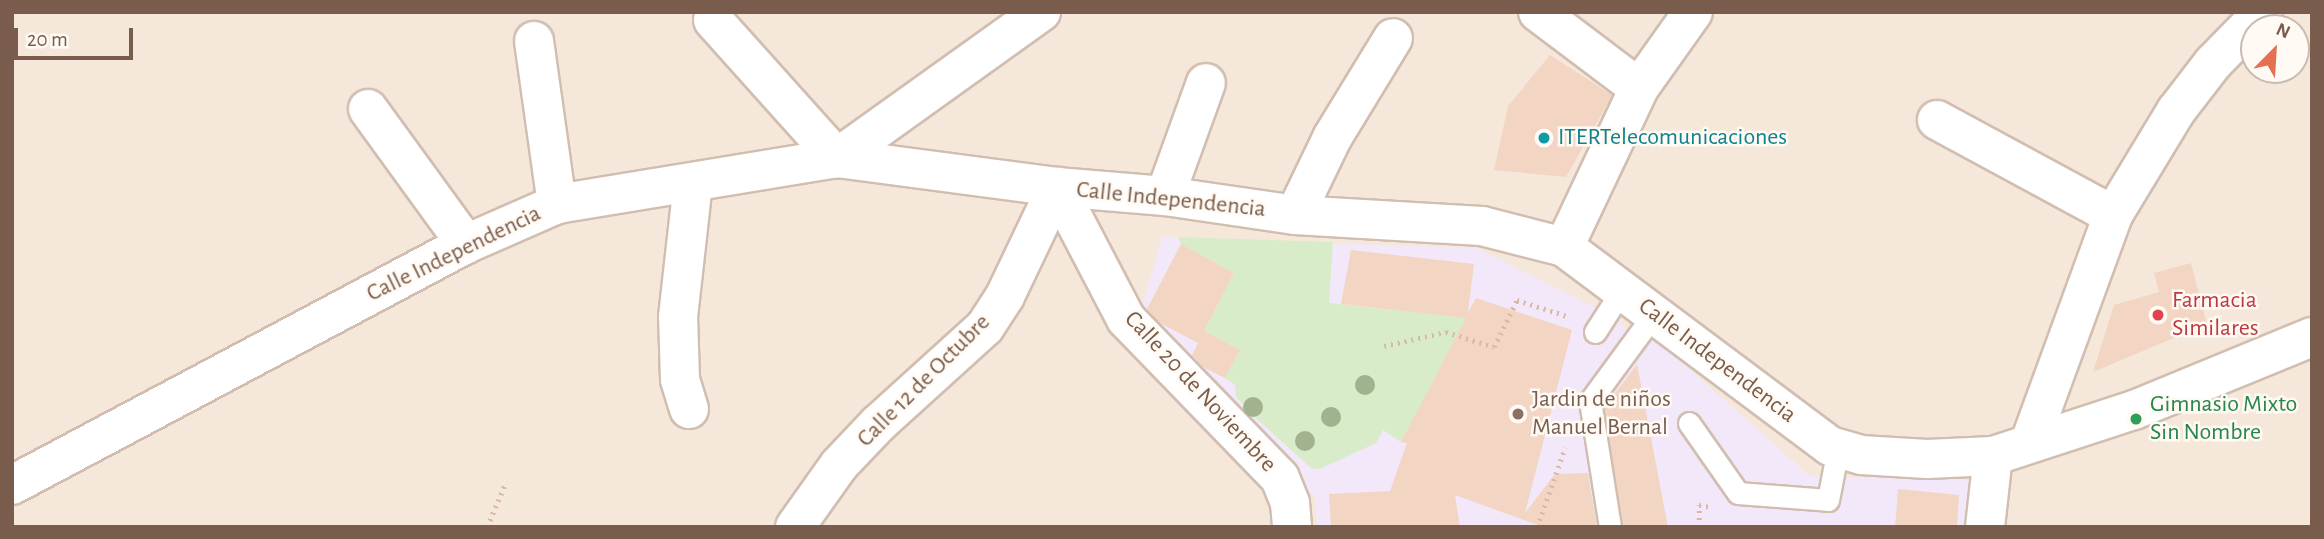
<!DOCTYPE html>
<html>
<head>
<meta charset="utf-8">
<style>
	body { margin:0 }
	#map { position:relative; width:2324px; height:539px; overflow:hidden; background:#fdf6ec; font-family:"Alegreya Sans",sans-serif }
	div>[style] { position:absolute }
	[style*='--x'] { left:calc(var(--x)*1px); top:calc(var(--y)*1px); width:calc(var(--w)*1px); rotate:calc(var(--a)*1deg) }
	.residential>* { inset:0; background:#f5e8da }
	.education>* { inset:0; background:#f3e8fa }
	.green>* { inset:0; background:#d8ecc9 }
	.building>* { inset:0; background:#f3d5c3 }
	.path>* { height:4.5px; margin-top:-2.25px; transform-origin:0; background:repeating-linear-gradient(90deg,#d9b8a5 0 2px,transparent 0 7px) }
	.roads { filter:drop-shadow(2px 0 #d1beb0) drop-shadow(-2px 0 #d1beb0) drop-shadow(0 2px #d1beb0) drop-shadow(0 -2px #d1beb0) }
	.lane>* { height:21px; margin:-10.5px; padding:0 10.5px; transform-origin:10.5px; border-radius:10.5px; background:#fff }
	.street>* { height:38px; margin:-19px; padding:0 19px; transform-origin:19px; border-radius:19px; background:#fff }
	.secondary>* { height:38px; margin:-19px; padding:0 19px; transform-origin:19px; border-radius:19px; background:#fff }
	.trees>* { width:20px; height:20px; margin:-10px; border-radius:50%; background:#a0b28e }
	.dots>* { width:19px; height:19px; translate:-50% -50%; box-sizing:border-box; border:4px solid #fffaf3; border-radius:50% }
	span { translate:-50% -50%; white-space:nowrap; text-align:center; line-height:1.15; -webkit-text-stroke:5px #fffaf3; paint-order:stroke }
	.culture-label { font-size:24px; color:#0d838f }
	.left { translate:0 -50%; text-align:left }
	.street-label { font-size:24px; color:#7a5c4d }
	.health-label { font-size:24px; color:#be3a42 }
	.education-label { font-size:24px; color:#785e54 }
	.leisure-label { font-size:24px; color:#27864d }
	.frame { position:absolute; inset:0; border:14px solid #7a5c4d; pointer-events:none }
	.north { position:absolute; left:2240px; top:14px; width:70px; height:70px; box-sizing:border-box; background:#fffaf3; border:2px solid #cabbb1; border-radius:50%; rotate:24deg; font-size:19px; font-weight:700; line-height:28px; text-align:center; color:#7a5c4d }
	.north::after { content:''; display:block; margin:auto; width:24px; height:32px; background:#e76f51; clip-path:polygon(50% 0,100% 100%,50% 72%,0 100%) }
	.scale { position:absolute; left:14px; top:28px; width:119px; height:32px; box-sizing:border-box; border:4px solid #7a5c4d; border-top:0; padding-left:9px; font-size:21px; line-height:24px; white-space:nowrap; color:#7a5c4d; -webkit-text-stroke:5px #fffaf3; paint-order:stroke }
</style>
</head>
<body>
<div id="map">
	<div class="residential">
		<div style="clip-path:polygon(evenodd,12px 12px,2312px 12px,2312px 527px,12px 527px,12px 12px,2254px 28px,2296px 28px,2296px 70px,2254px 70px,2254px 28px)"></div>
	</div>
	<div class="education">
		<div style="clip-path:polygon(1162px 237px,1477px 248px,1622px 321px,1620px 325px,1646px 344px,1652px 336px,1810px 476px,1969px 480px,1967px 527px,1317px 527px,1315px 498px,1141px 310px)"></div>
	</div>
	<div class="green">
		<div style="clip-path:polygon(1178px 237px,1333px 242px,1329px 303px,1468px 318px,1401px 442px,1383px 430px,1376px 443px,1320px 469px,1311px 468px,1248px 411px,1236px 396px,1235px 385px,1225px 378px,1240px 350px,1204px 331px,1234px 273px,1181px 244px)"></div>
	</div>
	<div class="building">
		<div style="clip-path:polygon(1550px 55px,1612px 95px,1608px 103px,1566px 177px,1494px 170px,1508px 106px)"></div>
		<div style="clip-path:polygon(1181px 244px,1234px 273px,1204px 331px,1240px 350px,1225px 378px,1203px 367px,1192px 355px,1198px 343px,1160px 323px,1147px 309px)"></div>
		<div style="clip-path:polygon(1351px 250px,1474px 264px,1468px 312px,1476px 298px,1572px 330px,1525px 513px,1555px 474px,1588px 473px,1597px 527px,1543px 527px,1455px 495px,1460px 527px,1331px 527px,1329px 494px,1390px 491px,1407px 443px,1401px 442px,1466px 318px,1341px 304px)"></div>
		<div style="clip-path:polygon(2191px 263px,2207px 324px,2093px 372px,2114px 305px,2159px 292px,2154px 273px)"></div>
		<div style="clip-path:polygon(1637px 364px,1668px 527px,1623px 527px,1604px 408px)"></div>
		<div style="clip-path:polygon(1898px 489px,1959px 495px,1957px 527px,1895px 527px)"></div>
	</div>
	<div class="path">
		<div style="--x:1384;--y:346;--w:64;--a:-12.7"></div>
		<div style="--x:1446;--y:332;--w:50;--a:17.4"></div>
		<div style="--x:1494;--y:347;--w:52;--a:-63.9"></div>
		<div style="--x:1517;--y:300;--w:56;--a:17.8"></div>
		<div style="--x:487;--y:527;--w:49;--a:-67.1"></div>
		<div style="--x:1537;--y:527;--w:84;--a:-70.5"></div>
		<div style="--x:1699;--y:527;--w:22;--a:-90"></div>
		<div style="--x:1699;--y:505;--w:11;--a:10"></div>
	</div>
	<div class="roads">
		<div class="lane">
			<div style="--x:1595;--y:332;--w:50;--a:-57.3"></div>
			<div style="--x:1689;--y:423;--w:85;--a:55"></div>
			<div style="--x:1738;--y:493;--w:90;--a:4.4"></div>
			<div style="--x:1828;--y:500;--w:53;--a:-79.1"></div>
			<div style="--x:1610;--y:527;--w:128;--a:-99"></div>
			<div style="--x:1590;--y:401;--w:108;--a:-53.7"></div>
		</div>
		<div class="street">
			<div style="--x:1538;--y:12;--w:126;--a:37"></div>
			<div style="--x:713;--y:20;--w:186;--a:48.1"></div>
			<div style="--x:837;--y:158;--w:251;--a:-35.6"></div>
			<div style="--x:534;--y:41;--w:165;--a:82"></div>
			<div style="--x:368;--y:109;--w:167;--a:54"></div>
			<div style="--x:1937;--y:120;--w:200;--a:28.4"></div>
			<div style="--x:1057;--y:187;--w:149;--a:62.4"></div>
			<div style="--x:1126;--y:319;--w:221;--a:45.9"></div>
			<div style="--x:1280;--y:478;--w:27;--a:68"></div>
			<div style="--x:1290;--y:503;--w:24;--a:85"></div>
			<div style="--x:1165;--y:196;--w:120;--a:-70.1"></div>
			<div style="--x:1295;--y:215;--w:85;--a:-64.3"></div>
			<div style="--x:1332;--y:138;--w:117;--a:-58.6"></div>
			<div style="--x:1564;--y:247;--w:176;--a:-64.7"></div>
			<div style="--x:1639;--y:88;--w:93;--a:-54.6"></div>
			<div style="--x:689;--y:409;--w:31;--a:-107"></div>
			<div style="--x:680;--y:379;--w:62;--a:-91.8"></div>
			<div style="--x:678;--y:317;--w:135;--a:-83.6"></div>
			<div style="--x:2030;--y:442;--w:242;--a:-69.9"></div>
			<div style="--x:2113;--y:215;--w:122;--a:-58.8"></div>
			<div style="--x:2176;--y:111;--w:61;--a:-52.4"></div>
			<div style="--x:2213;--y:63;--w:71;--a:-45.6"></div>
			<div style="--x:795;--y:527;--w:76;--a:-54.6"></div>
			<div style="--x:839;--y:465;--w:57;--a:-46.4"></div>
			<div style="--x:878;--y:424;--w:144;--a:-42.2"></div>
			<div style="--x:985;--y:327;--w:37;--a:-57"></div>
			<div style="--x:1005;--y:296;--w:121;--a:-64.5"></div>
		</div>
		<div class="secondary">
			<div style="--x:12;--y:485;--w:514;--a:-27.96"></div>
			<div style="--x:466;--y:244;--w:99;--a:-23.7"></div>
			<div style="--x:557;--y:204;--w:284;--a:-9.3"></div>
			<div style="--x:837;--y:158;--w:222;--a:7.5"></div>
			<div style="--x:1057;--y:187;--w:108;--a:4.8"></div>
			<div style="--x:1165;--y:196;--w:131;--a:8.3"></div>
			<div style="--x:1295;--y:215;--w:187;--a:3.4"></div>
			<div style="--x:1482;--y:226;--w:85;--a:14.4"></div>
			<div style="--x:1564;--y:247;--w:332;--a:36.8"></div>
			<div style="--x:1830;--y:446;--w:32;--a:16"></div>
			<div style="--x:1861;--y:455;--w:66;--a:3.5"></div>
			<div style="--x:1927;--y:459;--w:66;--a:-2.6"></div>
			<div style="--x:1993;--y:456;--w:148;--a:-18.1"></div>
			<div style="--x:2134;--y:410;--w:192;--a:-22.3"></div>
			<div style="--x:1985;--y:527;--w:71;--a:-83.6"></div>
		</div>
	</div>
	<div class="trees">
		<div style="left:1365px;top:385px"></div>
		<div style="left:1253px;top:407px"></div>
		<div style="left:1331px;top:417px"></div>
		<div style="left:1305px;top:441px"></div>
	</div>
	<div class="dots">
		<div style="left:1544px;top:138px;background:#0f9aa8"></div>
		<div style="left:2158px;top:315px;background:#e0444e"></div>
		<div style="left:1518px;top:414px;background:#8d6e63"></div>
		<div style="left:2136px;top:419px;background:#2e9e5b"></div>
	</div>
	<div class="culture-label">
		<span class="left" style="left:1558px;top:138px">ITERTelecomunicaciones</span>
	</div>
	<div class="street-label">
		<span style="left:1171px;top:200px;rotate:6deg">Calle Independencia</span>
		<span style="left:454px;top:254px;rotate:-26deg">Calle Independencia</span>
		<span style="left:1717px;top:361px;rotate:37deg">Calle Independencia</span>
		<span style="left:924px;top:381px;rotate:-45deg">Calle 12 de Octubre</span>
		<span style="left:1200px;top:392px;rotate:47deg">Calle 20 de Noviembre</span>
	</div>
	<div class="health-label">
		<span class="left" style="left:2172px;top:315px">Farmacia<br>Similares</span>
	</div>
	<div class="education-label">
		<span class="left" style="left:1532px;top:414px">Jardin de niños<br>Manuel Bernal</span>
	</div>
	<div class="leisure-label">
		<span class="left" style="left:2150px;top:419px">Gimnasio Mixto<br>Sin Nombre</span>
	</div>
	<div class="frame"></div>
	<div class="north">N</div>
	<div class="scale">20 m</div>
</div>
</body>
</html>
